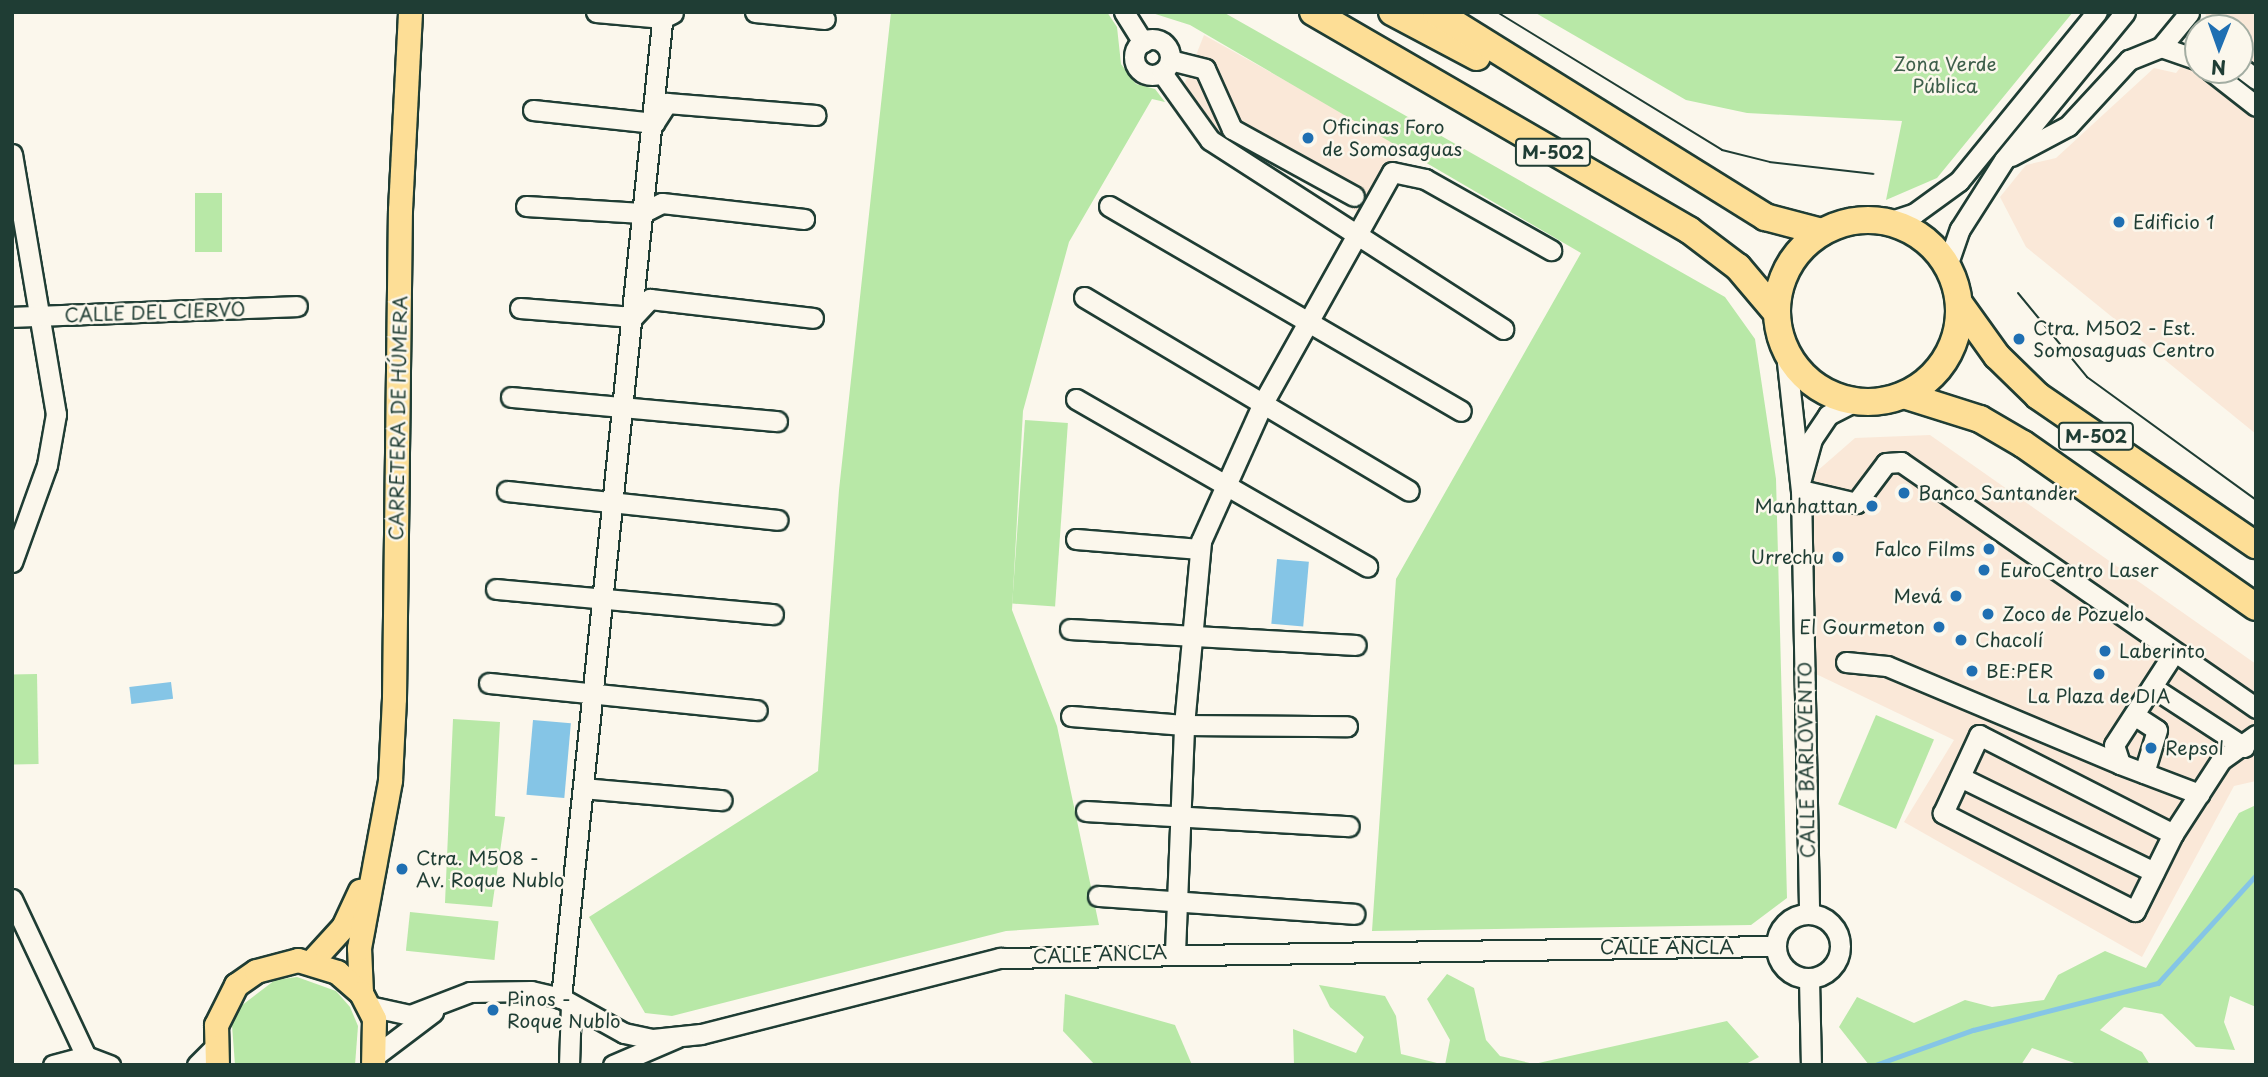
<!DOCTYPE html>
<html>
<head>
<meta charset="utf-8">
<style>
	body { margin:0 }
	#map { position:relative; width:2268px; height:1077px; overflow:hidden; background:#fbf7ec; font-family:"Playpen Sans",sans-serif }
	div>[style] { position:absolute }
	[style*='--x'] { left:calc(var(--x)*1px); top:calc(var(--y)*1px); width:calc(var(--w)*1px); rotate:calc(var(--a)*1deg) }
	.built>* { inset:0; background:#fae8d8 }
	.green>* { inset:0; background:#b8e8a7; transform-origin:0 0 }
	.water>* { inset:0; background:#85c5e6; transform-origin:0 0 }
	.stream>* { height:5px; margin:-2.5px; padding:0 2.5px; transform-origin:2.5px; border-radius:2.5px; background:#85c5e6 }
	.roads { filter:drop-shadow(2px 0 #1f3d34) drop-shadow(-2px 0 #1f3d34) drop-shadow(0 2px #1f3d34) drop-shadow(0 -2px #1f3d34) }
	.minor>* { height:19px; margin:-9.5px; padding:0 9.5px; transform-origin:9.5px; border-radius:9.5px; background:#fbf7ec }
	.minor>.ring { margin:-9.5px; padding:0; box-sizing:content-box; background:none; border:19px solid #fbf7ec; border-radius:50% }
	.major>* { height:23px; margin:-11.5px; padding:0 11.5px; transform-origin:11.5px; border-radius:11.5px; background:#fdde96 }
	.highway>* { height:26px; margin:-13px; padding:0 13px; transform-origin:13px; border-radius:13px; background:#fdde96 }
	.highway>.ring { margin:-13px; padding:0; box-sizing:content-box; background:none; border:26px solid #fdde96; border-radius:50% }
	.tram>* { height:2px; margin:-1px; padding:0 1px; transform-origin:1px; border-radius:1px; background:#1f3d34 }
	.dots>* { width:19px; height:19px; translate:-50% -50%; box-sizing:border-box; border:4px solid #fbf7ec; border-radius:50% }
	span { translate:-50% -50%; white-space:nowrap; text-align:center; line-height:1.15; -webkit-text-stroke:5px #fbf7ec; paint-order:stroke }
	.shield-label span { padding:2px 5px; background:#fbf7ec; border:2px solid; border-radius:5px; -webkit-text-stroke-width:0 }
	.shield-label { font-size:18px; color:#1f3d34; font-weight:700 }
	.park-label { font-size:19px; color:#3e5f4b }
	.poi-label { font-size:19px; color:#1f3d34 }
	.left { translate:0 -50%; text-align:left }
	.right { translate:-100% -50%; text-align:right }
	.street-label { font-size:19px; color:#1f3d34 }
	.frame { position:absolute; inset:0; border:14px solid #1f3d34; pointer-events:none }
	.north { position:absolute; left:2184px; top:14px; width:70px; height:70px; box-sizing:border-box; background:#fbf7ec; border:2px solid #a3ada2; border-radius:50%; rotate:181deg; font-size:19px; font-weight:700; line-height:28px; text-align:center; color:#1f3d34 }
	.north::after { content:''; display:block; margin:auto; width:24px; height:32px; background:#1f6fb2; clip-path:polygon(50% 0,100% 100%,50% 72%,0 100%) }
</style>
</head>
<body>
<div id="map">
	<div class="built">
		<div style="clip-path:polygon(2205px 12px,2256px 12px,2256px 434px,2026px 247px,2000px 197px,2026px 165px,2056px 158px,2154px 68px,2176px 73px,2198px 45px,2198px 70px,2240px 70px,2240px 28px,2210px 28px)"></div>
		<div style="clip-path:polygon(1204px 35px,1402px 146px,1363px 215px,1212px 130px,1183px 88px)"></div>
		<div style="clip-path:polygon(1930px 435px,2256px 664px,2256px 781px,2234px 786px,2142px 957px,1904px 822px,1954px 740px,1816px 674px,1808px 479px,1855px 438px)"></div>
	</div>
	<div class="green">
		<div style="clip-path:polygon(891px 12px,1107px 12px,1117px 27px,1121px 64px,1136px 84px,1155px 89px,1165px 102px,1152px 99px,1069px 242px,1023px 411px,1012px 610px,1057px 726px,1099px 925px,1006px 931px,672px 1016px,645px 1013px,589px 917px,818px 771px,839px 490px)"></div>
		<div style="clip-path:polygon(1149px 12px,1223px 12px,1725px 297px,1755px 339px,1776px 479px,1787px 898px,1751px 925px,1372px 931px,1396px 579px,1581px 253px,1190px 25px)"></div>
		<div style="clip-path:polygon(1534px 12px,2073px 12px,1937px 178px,1886px 200px,1902px 121px,1747px 113px,1686px 100px)"></div>
		<div style="left:195px;top:193px;width:27px;height:59px"></div>
		<div style="left:1025px;top:420px;width:43px;height:184px;rotate:4deg"></div>
		<div style="left:37px;top:674px;width:90px;height:25px;rotate:89deg"></div>
		<div style="left:1876px;top:715px;width:63px;height:97px;rotate:23deg"></div>
		<div style="clip-path:polygon(453px 719px,500px 722px,495px 816px,505px 817px,492px 907px,445px 903px)"></div>
		<div style="clip-path:polygon(2256px 805px,2256px 1007px,2230px 996px,2224px 1022px,2235px 1050px,2196px 1047px,2162px 1014px,2124px 1007px,2100px 1030px,2142px 1052px,2150px 1065px,2080px 1065px,2032px 1048px,2021px 1065px,1869px 1065px,1839px 1027px,1857px 997px,1914px 1023px,1965px 1000px,1992px 1007px,2044px 1000px,2058px 975px,2105px 951px,2146px 968px,2239px 813px)"></div>
		<div style="left:410px;top:912px;width:89px;height:39px;rotate:6deg"></div>
		<div style="clip-path:polygon(1447px 974px,1474px 988px,1486px 1040px,1500px 1056px,1534px 1064px,1727px 1021px,1759px 1057px,1744px 1065px,1294px 1065px,1293px 1029px,1356px 1053px,1364px 1037px,1330px 1007px,1319px 985px,1385px 996px,1396px 1016px,1401px 1054px,1445px 1065px,1450px 1040px,1427px 999px)"></div>
		<div style="clip-path:polygon(297px 977px,336px 991px,350px 1007px,358px 1026px,355px 1065px,235px 1065px,232px 1025px,241px 1006px,275px 980px)"></div>
		<div style="clip-path:polygon(1065px 994px,1175px 1025px,1192px 1065px,1095px 1065px,1063px 1031px)"></div>
	</div>
	<div class="water">
		<div style="left:1277px;top:559px;width:32px;height:65px;rotate:5deg"></div>
		<div style="left:171px;top:682px;width:17px;height:42px;rotate:83deg"></div>
		<div style="left:533px;top:720px;width:38px;height:75px;rotate:5deg"></div>
	</div>
	<div class="stream">
		<div style="--x:1875;--y:1065;--w:104;--a:-19.7"></div>
		<div style="--x:1973;--y:1030;--w:191;--a:-14.3"></div>
		<div style="--x:2158;--y:983;--w:146;--a:-47.8"></div>
	</div>
	<div class="roads">
		<div class="minor">
			<div style="--x:596;--y:12;--w:67;--a:5.1"></div>
			<div style="--x:663;--y:18;--w:11;--a:-27"></div>
			<div style="--x:755;--y:12;--w:70;--a:5.7"></div>
			<div style="--x:1124;--y:12;--w:36;--a:58"></div>
			<div class="ring" style="left:1134px;top:39px;width:17px;height:17px"></div>
			<div style="--x:2161;--y:47;--w:44;--a:-50.5"></div>
			<div style="--x:1170;--y:60;--w:36;--a:14"></div>
			<div style="--x:1205;--y:69;--w:66;--a:65.8"></div>
			<div style="--x:1232;--y:129;--w:139;--a:28.8"></div>
			<div style="--x:2240;--y:67;--w:20;--a:37"></div>
			<div style="--x:2210;--y:70;--w:58;--a:38"></div>
			<div style="--x:1162;--y:73;--w:82;--a:54.4"></div>
			<div style="--x:1210;--y:140;--w:349;--a:32.8"></div>
			<div style="--x:533;--y:110;--w:122;--a:6.1"></div>
			<div style="--x:654;--y:123;--w:24;--a:-57"></div>
			<div style="--x:667;--y:103;--w:149;--a:4.6"></div>
			<div style="--x:12;--y:154;--w:264;--a:80.4"></div>
			<div style="--x:56;--y:414;--w:52;--a:100"></div>
			<div style="--x:47;--y:465;--w:103;--a:109.8"></div>
			<div style="--x:2011;--y:156;--w:64;--a:-27.8"></div>
			<div style="--x:2068;--y:126;--w:90;--a:-47.3"></div>
			<div style="--x:2129;--y:60;--w:35;--a:-22"></div>
			<div style="--x:2161;--y:47;--w:39;--a:19"></div>
			<div style="--x:526;--y:206;--w:116;--a:3.5"></div>
			<div style="--x:642;--y:213;--w:22;--a:-27"></div>
			<div style="--x:662;--y:203;--w:143;--a:6.4"></div>
			<div style="--x:1109;--y:206;--w:407;--a:30.2"></div>
			<div style="--x:1888;--y:222;--w:28;--a:-18"></div>
			<div style="--x:1915;--y:213;--w:54;--a:-36"></div>
			<div style="--x:1959;--y:181;--w:218;--a:-50.8"></div>
			<div style="--x:1947;--y:266;--w:39;--a:-71"></div>
			<div style="--x:1960;--y:229;--w:82;--a:-57.5"></div>
			<div style="--x:2004;--y:160;--w:191;--a:-50.7"></div>
			<div style="--x:1084;--y:297;--w:378;--a:30.8"></div>
			<div style="--x:520;--y:308;--w:113;--a:4.6"></div>
			<div style="--x:633;--y:317;--w:25;--a:-47"></div>
			<div style="--x:650;--y:299;--w:164;--a:6.6"></div>
			<div style="--x:12;--y:317;--w:285;--a:-2.2"></div>
			<div style="--x:1786;--y:353;--w:138;--a:83.8"></div>
			<div style="--x:1801;--y:490;--w:424;--a:88.9"></div>
			<div style="--x:511;--y:397;--w:267;--a:5.2"></div>
			<div style="--x:1076;--y:399;--w:336;--a:29.9"></div>
			<div style="--x:1801;--y:479;--w:41;--a:-74.6"></div>
			<div style="--x:1812;--y:439;--w:29;--a:-56"></div>
			<div style="--x:1828;--y:415;--w:29;--a:-27"></div>
			<div style="--x:1801;--y:490;--w:57;--a:13.3"></div>
			<div style="--x:1856;--y:503;--w:50;--a:-53.1"></div>
			<div style="--x:1886;--y:463;--w:15;--a:-4"></div>
			<div style="--x:1901;--y:462;--w:432;--a:34.7"></div>
			<div style="--x:507;--y:491;--w:272;--a:6.1"></div>
			<div style="--x:1076;--y:539;--w:124;--a:4.6"></div>
			<div style="--x:496;--y:589;--w:278;--a:5.2"></div>
			<div style="--x:1070;--y:629;--w:286;--a:3.2"></div>
			<div style="--x:2173;--y:654;--w:108;--a:123"></div>
			<div style="--x:2114;--y:745;--w:20;--a:72"></div>
			<div style="--x:2120;--y:764;--w:85;--a:20.8"></div>
			<div style="--x:1846;--y:662;--w:41;--a:5.6"></div>
			<div style="--x:1887;--y:666;--w:253;--a:22.8"></div>
			<div style="--x:489;--y:683;--w:269;--a:5.8"></div>
			<div style="--x:2152;--y:687;--w:110;--a:33.1"></div>
			<div style="--x:2134;--y:715;--w:27;--a:33"></div>
			<div style="--x:2157;--y:730;--w:45;--a:106.8"></div>
			<div style="--x:1071;--y:716;--w:113;--a:4.6"></div>
			<div style="--x:1184;--y:725;--w:163;--a:0.4"></div>
			<div style="--x:1979;--y:735;--w:218;--a:27"></div>
			<div style="--x:2173;--y:834;--w:86;--a:116.3"></div>
			<div style="--x:2135;--y:911;--w:216;--a:-153"></div>
			<div style="--x:1943;--y:813;--w:86;--a:-65.2"></div>
			<div style="--x:1960;--y:777;--w:216;--a:26.1"></div>
			<div style="--x:583;--y:788;--w:139;--a:5"></div>
			<div style="--x:1086;--y:811;--w:263;--a:3.3"></div>
			<div style="--x:2173;--y:834;--w:88;--a:-57"></div>
			<div style="--x:2221;--y:760;--w:43;--a:-35.5"></div>
			<div style="--x:1098;--y:896;--w:257;--a:4"></div>
			<div style="--x:12;--y:899;--w:174;--a:64.8"></div>
			<div class="ring" style="left:1776px;top:914px;width:45px;height:45px"></div>
			<div style="--x:1175;--y:952;--w:227;--a:-87.7"></div>
			<div style="--x:1184;--y:725;--w:185;--a:-84.7"></div>
			<div style="--x:1201;--y:541;--w:154;--a:-65.8"></div>
			<div style="--x:1264;--y:401;--w:262;--a:-60.8"></div>
			<div style="--x:1392;--y:172;--w:34;--a:12"></div>
			<div style="--x:1425;--y:179;--w:145;--a:29.4"></div>
			<div style="--x:1809;--y:979;--w:86;--a:88.7"></div>
			<div style="--x:561;--y:998;--w:991;--a:-84.09"></div>
			<div style="--x:369;--y:1006;--w:42;--a:12.4"></div>
			<div style="--x:410;--y:1015;--w:64;--a:-21"></div>
			<div style="--x:470;--y:992;--w:61;--a:-0.9"></div>
			<div style="--x:531;--y:991;--w:31;--a:13"></div>
			<div style="--x:561;--y:998;--w:72;--a:29.1"></div>
			<div style="--x:624;--y:1033;--w:30;--a:12"></div>
			<div style="--x:653;--y:1039;--w:48;--a:-5.9"></div>
			<div style="--x:701;--y:1034;--w:309;--a:-14.3"></div>
			<div style="--x:1000;--y:958;--w:775;--a:-0.89"></div>
			<div style="--x:375;--y:1056;--w:73;--a:-37.2"></div>
			<div style="--x:53;--y:1065;--w:34;--a:-15"></div>
			<div style="--x:86;--y:1056;--w:26;--a:21"></div>
			<div style="--x:197;--y:1065;--w:24;--a:-45"></div>
			<div style="--x:569;--y:1065;--w:60;--a:-88.1"></div>
			<div style="--x:613;--y:1065;--w:69;--a:-23.2"></div>
		</div>
		<div class="major">
			<div style="--x:311;--y:962;--w:47;--a:-47.6"></div>
			<div style="--x:343;--y:927;--w:40;--a:-65"></div>
			<div style="--x:361;--y:993;--w:45;--a:-92.5"></div>
			<div style="--x:359;--y:948;--w:171;--a:-79.5"></div>
			<div style="--x:390;--y:780;--w:82;--a:-87.2"></div>
			<div style="--x:394;--y:698;--w:488;--a:-89.3"></div>
			<div style="--x:400;--y:210;--w:198;--a:-87.1"></div>
			<div style="--x:217;--y:1065;--w:40;--a:-91.4"></div>
			<div style="--x:216;--y:1025;--w:45;--a:-63.4"></div>
			<div style="--x:236;--y:985;--w:24;--a:-35"></div>
			<div style="--x:256;--y:971;--w:43;--a:-14.7"></div>
			<div style="--x:298;--y:960;--w:41;--a:17.1"></div>
			<div style="--x:337;--y:972;--w:32;--a:41"></div>
			<div style="--x:361;--y:993;--w:29;--a:63"></div>
			<div style="--x:374;--y:1019;--w:46;--a:91.2"></div>
		</div>
		<div class="highway">
			<div style="--x:1313;--y:12;--w:435;--a:30.1"></div>
			<div style="--x:1689;--y:230;--w:61;--a:37.1"></div>
			<div style="--x:1738;--y:267;--w:59;--a:49.8"></div>
			<div style="--x:1392;--y:12;--w:96;--a:27.9"></div>
			<div style="--x:1436;--y:12;--w:388;--a:31.9"></div>
			<div style="--x:1765;--y:217;--w:59;--a:14.7"></div>
			<div class="ring" style="left:1777px;top:220px;width:156px;height:156px"></div>
			<div style="--x:1959;--y:303;--w:65;--a:54.4"></div>
			<div style="--x:1997;--y:356;--w:57;--a:44.3"></div>
			<div style="--x:2038;--y:396;--w:264;--a:34.4"></div>
			<div style="--x:1904;--y:395;--w:80;--a:17.5"></div>
			<div style="--x:1980;--y:419;--w:50;--a:30.2"></div>
			<div style="--x:2023;--y:444;--w:284;--a:35"></div>
		</div>
	</div>
	<div class="tram">
		<div style="--x:1497;--y:12;--w:264;--a:31.5"></div>
		<div style="--x:1722;--y:150;--w:49;--a:14"></div>
		<div style="--x:1770;--y:162;--w:104;--a:6.6"></div>
		<div style="--x:2018;--y:293;--w:109;--a:50.6"></div>
		<div style="--x:2087;--y:377;--w:209;--a:36"></div>
	</div>
	<div class="dots">
		<div style="left:1308px;top:138px;background:#1f6fb2"></div>
		<div style="left:2119px;top:222px;background:#1f6fb2"></div>
		<div style="left:2019px;top:339px;background:#1f6fb2"></div>
		<div style="left:1904px;top:493px;background:#1f6fb2"></div>
		<div style="left:1872px;top:506px;background:#1f6fb2"></div>
		<div style="left:1989px;top:549px;background:#1f6fb2"></div>
		<div style="left:1838px;top:557px;background:#1f6fb2"></div>
		<div style="left:1984px;top:570px;background:#1f6fb2"></div>
		<div style="left:1956px;top:596px;background:#1f6fb2"></div>
		<div style="left:1988px;top:614px;background:#1f6fb2"></div>
		<div style="left:1939px;top:627px;background:#1f6fb2"></div>
		<div style="left:1961px;top:640px;background:#1f6fb2"></div>
		<div style="left:2105px;top:651px;background:#1f6fb2"></div>
		<div style="left:1972px;top:671px;background:#1f6fb2"></div>
		<div style="left:2099px;top:674px;background:#1f6fb2"></div>
		<div style="left:2151px;top:748px;background:#1f6fb2"></div>
		<div style="left:402px;top:869px;background:#1f6fb2"></div>
		<div style="left:493px;top:1010px;background:#1f6fb2"></div>
	</div>
	<div class="shield-label">
		<span style="left:1553px;top:152px">M-502</span>
		<span style="left:2096px;top:436px">M-502</span>
	</div>
	<div class="park-label">
		<span style="left:1945px;top:75px">Zona Verde<br>Pública</span>
	</div>
	<div class="poi-label">
		<span class="left" style="left:1322px;top:138px">Oficinas Foro<br>de Somosaguas</span>
		<span class="left" style="left:2133px;top:222px">Edificio 1</span>
		<span class="left" style="left:2033px;top:339px">Ctra. M502 - Est.<br>Somosaguas Centro</span>
		<span class="left" style="left:1918px;top:493px">Banco Santander</span>
		<span class="right" style="left:1858px;top:506px">Manhattan</span>
		<span class="right" style="left:1975px;top:549px">Falco Films</span>
		<span class="right" style="left:1824px;top:557px">Urrechu</span>
		<span class="left" style="left:2000px;top:570px">EuroCentro Laser</span>
		<span class="right" style="left:1942px;top:596px">Mevá</span>
		<span class="left" style="left:2002px;top:614px">Zoco de Pozuelo</span>
		<span class="right" style="left:1925px;top:627px">El Gourmeton</span>
		<span class="left" style="left:1975px;top:640px">Chacolí</span>
		<span class="left" style="left:2119px;top:651px">Laberinto</span>
		<span class="left" style="left:1986px;top:671px">BE:PER</span>
		<span style="left:2099px;top:696px">La Plaza de DIA</span>
		<span class="left" style="left:2165px;top:748px">Repsol</span>
		<span class="left" style="left:416px;top:869px">Ctra. M508 -<br>Av. Roque Nublo</span>
		<span class="left" style="left:507px;top:1010px">Pinos -<br>Roque Nublo</span>
	</div>
	<div class="street-label">
		<span style="left:155px;top:312px;rotate:-2deg">CALLE DEL CIERVO</span>
		<span style="left:398px;top:418px;rotate:-89deg">CARRETERA DE HÚMERA</span>
		<span style="left:1806px;top:760px;rotate:-91deg">CALLE BARLOVENTO</span>
		<span style="left:1667px;top:947px">CALLE ANCLA</span>
		<span style="left:1100px;top:954px;rotate:-2deg">CALLE ANCLA</span>
	</div>
	<div class="frame"></div>
	<div class="north">N</div>
</div>
</body>
</html>
